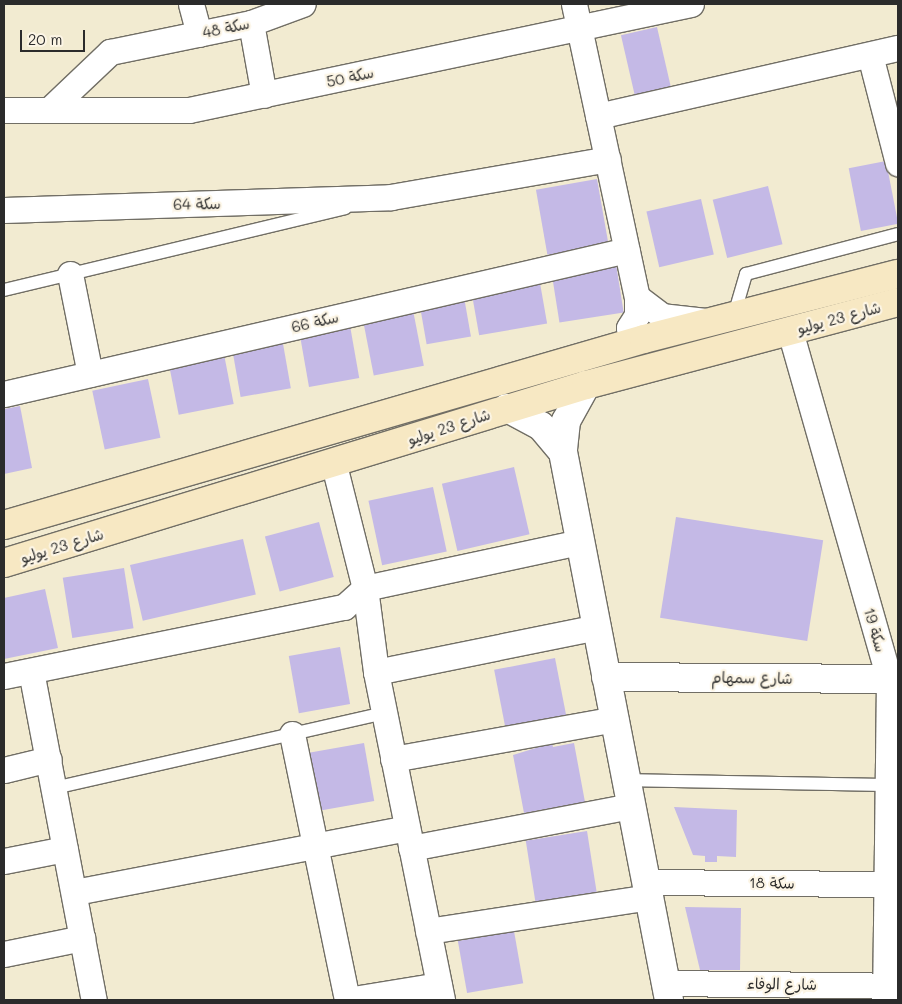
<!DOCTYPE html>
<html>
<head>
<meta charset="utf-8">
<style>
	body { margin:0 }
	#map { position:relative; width:902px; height:1004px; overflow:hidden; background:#f2ebd1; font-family:Mali,"Playpen Sans Arabic",sans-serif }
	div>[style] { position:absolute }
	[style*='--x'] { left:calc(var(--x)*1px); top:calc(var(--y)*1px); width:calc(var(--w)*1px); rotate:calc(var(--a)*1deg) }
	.building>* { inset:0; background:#c4b9e6; transform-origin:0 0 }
	.roads { filter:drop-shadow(1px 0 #716e65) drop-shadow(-1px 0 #716e65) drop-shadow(0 1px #716e65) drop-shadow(0 -1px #716e65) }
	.service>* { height:12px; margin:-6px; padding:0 6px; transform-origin:6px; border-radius:6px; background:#fff }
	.minor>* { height:25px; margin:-12.5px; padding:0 12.5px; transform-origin:12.5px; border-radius:12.5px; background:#fff }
	.tertiary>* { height:28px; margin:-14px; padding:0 14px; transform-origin:14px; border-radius:14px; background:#fff }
	.secondary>* { height:28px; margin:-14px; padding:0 14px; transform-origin:14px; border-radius:14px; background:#f7e8c3 }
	span { translate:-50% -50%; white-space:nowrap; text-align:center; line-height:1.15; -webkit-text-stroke:4.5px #fcf5e5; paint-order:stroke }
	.street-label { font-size:15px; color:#2b2b2b }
	.frame { position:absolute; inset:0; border:5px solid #2b2b2b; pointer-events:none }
	.scale { position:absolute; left:20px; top:30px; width:65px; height:22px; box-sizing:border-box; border:2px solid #2b2b2b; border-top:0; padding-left:6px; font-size:15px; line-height:18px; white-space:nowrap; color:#2b2b2b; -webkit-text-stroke:4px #fcf5e5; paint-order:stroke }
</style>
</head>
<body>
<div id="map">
	<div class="building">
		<div style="left:657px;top:27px;width:65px;height:37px;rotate:77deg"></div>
		<div style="left:886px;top:161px;width:64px;height:38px;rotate:79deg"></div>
		<div style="left:597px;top:179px;width:66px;height:62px;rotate:80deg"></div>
		<div style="left:768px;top:186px;width:60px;height:57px;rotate:76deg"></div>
		<div style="left:701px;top:199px;width:57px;height:56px;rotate:77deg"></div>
		<div style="left:616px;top:264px;width:49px;height:65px;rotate:81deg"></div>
		<div style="left:540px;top:283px;width:41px;height:69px;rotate:80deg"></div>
		<div style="left:464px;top:297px;width:40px;height:45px;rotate:80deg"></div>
		<div style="left:412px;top:305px;width:62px;height:51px;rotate:79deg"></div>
		<div style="left:349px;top:320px;width:59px;height:51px;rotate:80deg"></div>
		<div style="left:282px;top:338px;width:51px;height:51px;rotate:80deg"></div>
		<div style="left:223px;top:349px;width:56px;height:56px;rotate:79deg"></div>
		<div style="left:148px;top:379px;width:60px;height:57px;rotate:78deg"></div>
		<div style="clip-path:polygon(20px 406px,32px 468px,4px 474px,4px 409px)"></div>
		<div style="left:514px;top:467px;width:69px;height:74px;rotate:77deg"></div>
		<div style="left:433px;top:487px;width:66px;height:66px;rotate:78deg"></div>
		<div style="left:676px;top:517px;width:149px;height:102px;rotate:9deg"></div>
		<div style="left:319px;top:522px;width:57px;height:56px;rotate:75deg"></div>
		<div style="left:243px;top:539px;width:57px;height:116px;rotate:77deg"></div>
		<div style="left:124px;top:568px;width:61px;height:62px;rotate:81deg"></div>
		<div style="clip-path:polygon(45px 589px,58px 648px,4px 659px,4px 598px)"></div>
		<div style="left:340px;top:647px;width:58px;height:52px;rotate:80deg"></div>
		<div style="left:555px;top:658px;width:62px;height:62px;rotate:79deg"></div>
		<div style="left:364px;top:743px;width:59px;height:56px;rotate:80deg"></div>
		<div style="clip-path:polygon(552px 743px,553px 747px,574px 743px,585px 802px,524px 813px,513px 755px)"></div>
		<div style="clip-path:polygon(674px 807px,737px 810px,736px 857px,717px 856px,717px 862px,705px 862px,705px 856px,693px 855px)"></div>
		<div style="left:587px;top:831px;width:66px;height:62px;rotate:81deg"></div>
		<div style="clip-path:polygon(685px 907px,741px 908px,740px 970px,700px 970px)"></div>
		<div style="left:514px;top:931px;width:53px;height:57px;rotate:80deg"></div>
	</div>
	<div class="roads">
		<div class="service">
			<div style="--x:4;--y:290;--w:351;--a:-13.5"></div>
			<div style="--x:734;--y:315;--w:43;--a:-73.7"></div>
			<div style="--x:746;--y:274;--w:157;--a:-14.7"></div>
			<div style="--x:627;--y:780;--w:265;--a:1.1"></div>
			<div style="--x:54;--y:788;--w:338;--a:-12.8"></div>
		</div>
		<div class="minor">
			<div style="--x:191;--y:4;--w:31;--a:75"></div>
			<div style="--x:574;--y:4;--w:300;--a:77.9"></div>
			<div style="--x:637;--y:297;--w:18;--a:90"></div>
			<div style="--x:637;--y:315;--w:15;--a:122"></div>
			<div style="--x:629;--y:328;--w:19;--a:36"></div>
			<div style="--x:251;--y:23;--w:73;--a:79.8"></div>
			<div style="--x:870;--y:55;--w:112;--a:75.5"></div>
			<div style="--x:50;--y:109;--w:83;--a:-43.5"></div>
			<div style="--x:110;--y:52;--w:144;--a:-11.6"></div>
			<div style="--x:251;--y:23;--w:55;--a:-20.1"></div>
			<div style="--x:4;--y:110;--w:185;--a:0"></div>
			<div style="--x:189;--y:110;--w:513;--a:-11.92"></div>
			<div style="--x:598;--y:116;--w:308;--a:-12.8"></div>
			<div style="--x:4;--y:210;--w:387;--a:-1.9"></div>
			<div style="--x:391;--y:197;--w:220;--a:-9.9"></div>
			<div style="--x:70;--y:274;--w:102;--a:78.7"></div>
			<div style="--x:637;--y:297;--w:31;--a:37"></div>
			<div style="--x:662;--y:316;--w:45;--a:6.3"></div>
			<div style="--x:790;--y:331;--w:362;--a:74.1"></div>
			<div style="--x:889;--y:679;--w:321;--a:90.7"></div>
			<div style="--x:4;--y:394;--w:639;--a:-13.01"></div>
			<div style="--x:334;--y:465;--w:127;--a:75.9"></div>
			<div style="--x:365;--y:588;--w:85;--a:82.5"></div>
			<div style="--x:376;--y:672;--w:335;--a:78.6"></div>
			<div style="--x:31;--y:671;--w:335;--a:79.2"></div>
			<div style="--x:376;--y:672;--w:226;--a:-11.5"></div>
			<div style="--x:4;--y:676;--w:347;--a:-11.5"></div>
			<div style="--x:344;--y:607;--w:28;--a:-42"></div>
			<div style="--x:365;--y:588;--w:220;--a:-12.1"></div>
			<div style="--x:292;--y:734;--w:272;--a:78.3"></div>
			<div style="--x:393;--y:759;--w:226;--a:-10.2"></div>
			<div style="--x:4;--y:770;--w:46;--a:-13.7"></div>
			<div style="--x:411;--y:848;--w:225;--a:-10.8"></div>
			<div style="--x:4;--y:861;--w:62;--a:-11.1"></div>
			<div style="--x:646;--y:882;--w:252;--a:0.5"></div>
			<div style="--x:75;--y:892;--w:338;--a:-10.9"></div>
			<div style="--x:428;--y:931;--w:224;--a:-8.7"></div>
			<div style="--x:4;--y:954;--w:80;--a:-11.6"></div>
			<div style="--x:666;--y:983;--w:232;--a:0.7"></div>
			<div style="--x:347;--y:1000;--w:93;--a:-9.3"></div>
		</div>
		<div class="tertiary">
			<div style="--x:586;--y:385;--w:41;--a:119.1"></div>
			<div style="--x:566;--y:421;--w:31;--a:96"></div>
			<div style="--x:563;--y:452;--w:558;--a:79.05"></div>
			<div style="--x:507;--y:408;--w:38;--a:28"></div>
			<div style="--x:541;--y:426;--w:34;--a:50"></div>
			<div style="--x:606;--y:677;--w:292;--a:0.4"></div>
		</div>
		<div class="secondary">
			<div style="--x:4;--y:525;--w:666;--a:-16.21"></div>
			<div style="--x:644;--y:339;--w:262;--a:-14.4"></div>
			<div style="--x:4;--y:563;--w:609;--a:-17.01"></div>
			<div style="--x:586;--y:385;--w:323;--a:-14.9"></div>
		</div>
	</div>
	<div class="street-label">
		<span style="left:226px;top:28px;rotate:-12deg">سكة 48</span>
		<span style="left:350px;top:77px;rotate:-12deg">سكة 50</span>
		<span style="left:197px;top:204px;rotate:-1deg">سكة 64</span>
		<span style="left:839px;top:318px;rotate:-15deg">شارع 23 يوليو</span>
		<span style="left:315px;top:322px;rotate:-13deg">سكة 66</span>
		<span style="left:449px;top:427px;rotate:-18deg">شارع 23 يوليو</span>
		<span style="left:62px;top:546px;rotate:-17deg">شارع 23 يوليو</span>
		<span style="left:875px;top:630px;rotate:74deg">سكة 19</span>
		<span style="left:752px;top:678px;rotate:1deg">شارع سمهام</span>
		<span style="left:772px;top:883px;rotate:1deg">سكة 18</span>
		<span style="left:782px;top:984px;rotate:1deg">شارع الوفاء</span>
	</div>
	<div class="frame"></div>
	<div class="scale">20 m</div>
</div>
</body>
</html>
